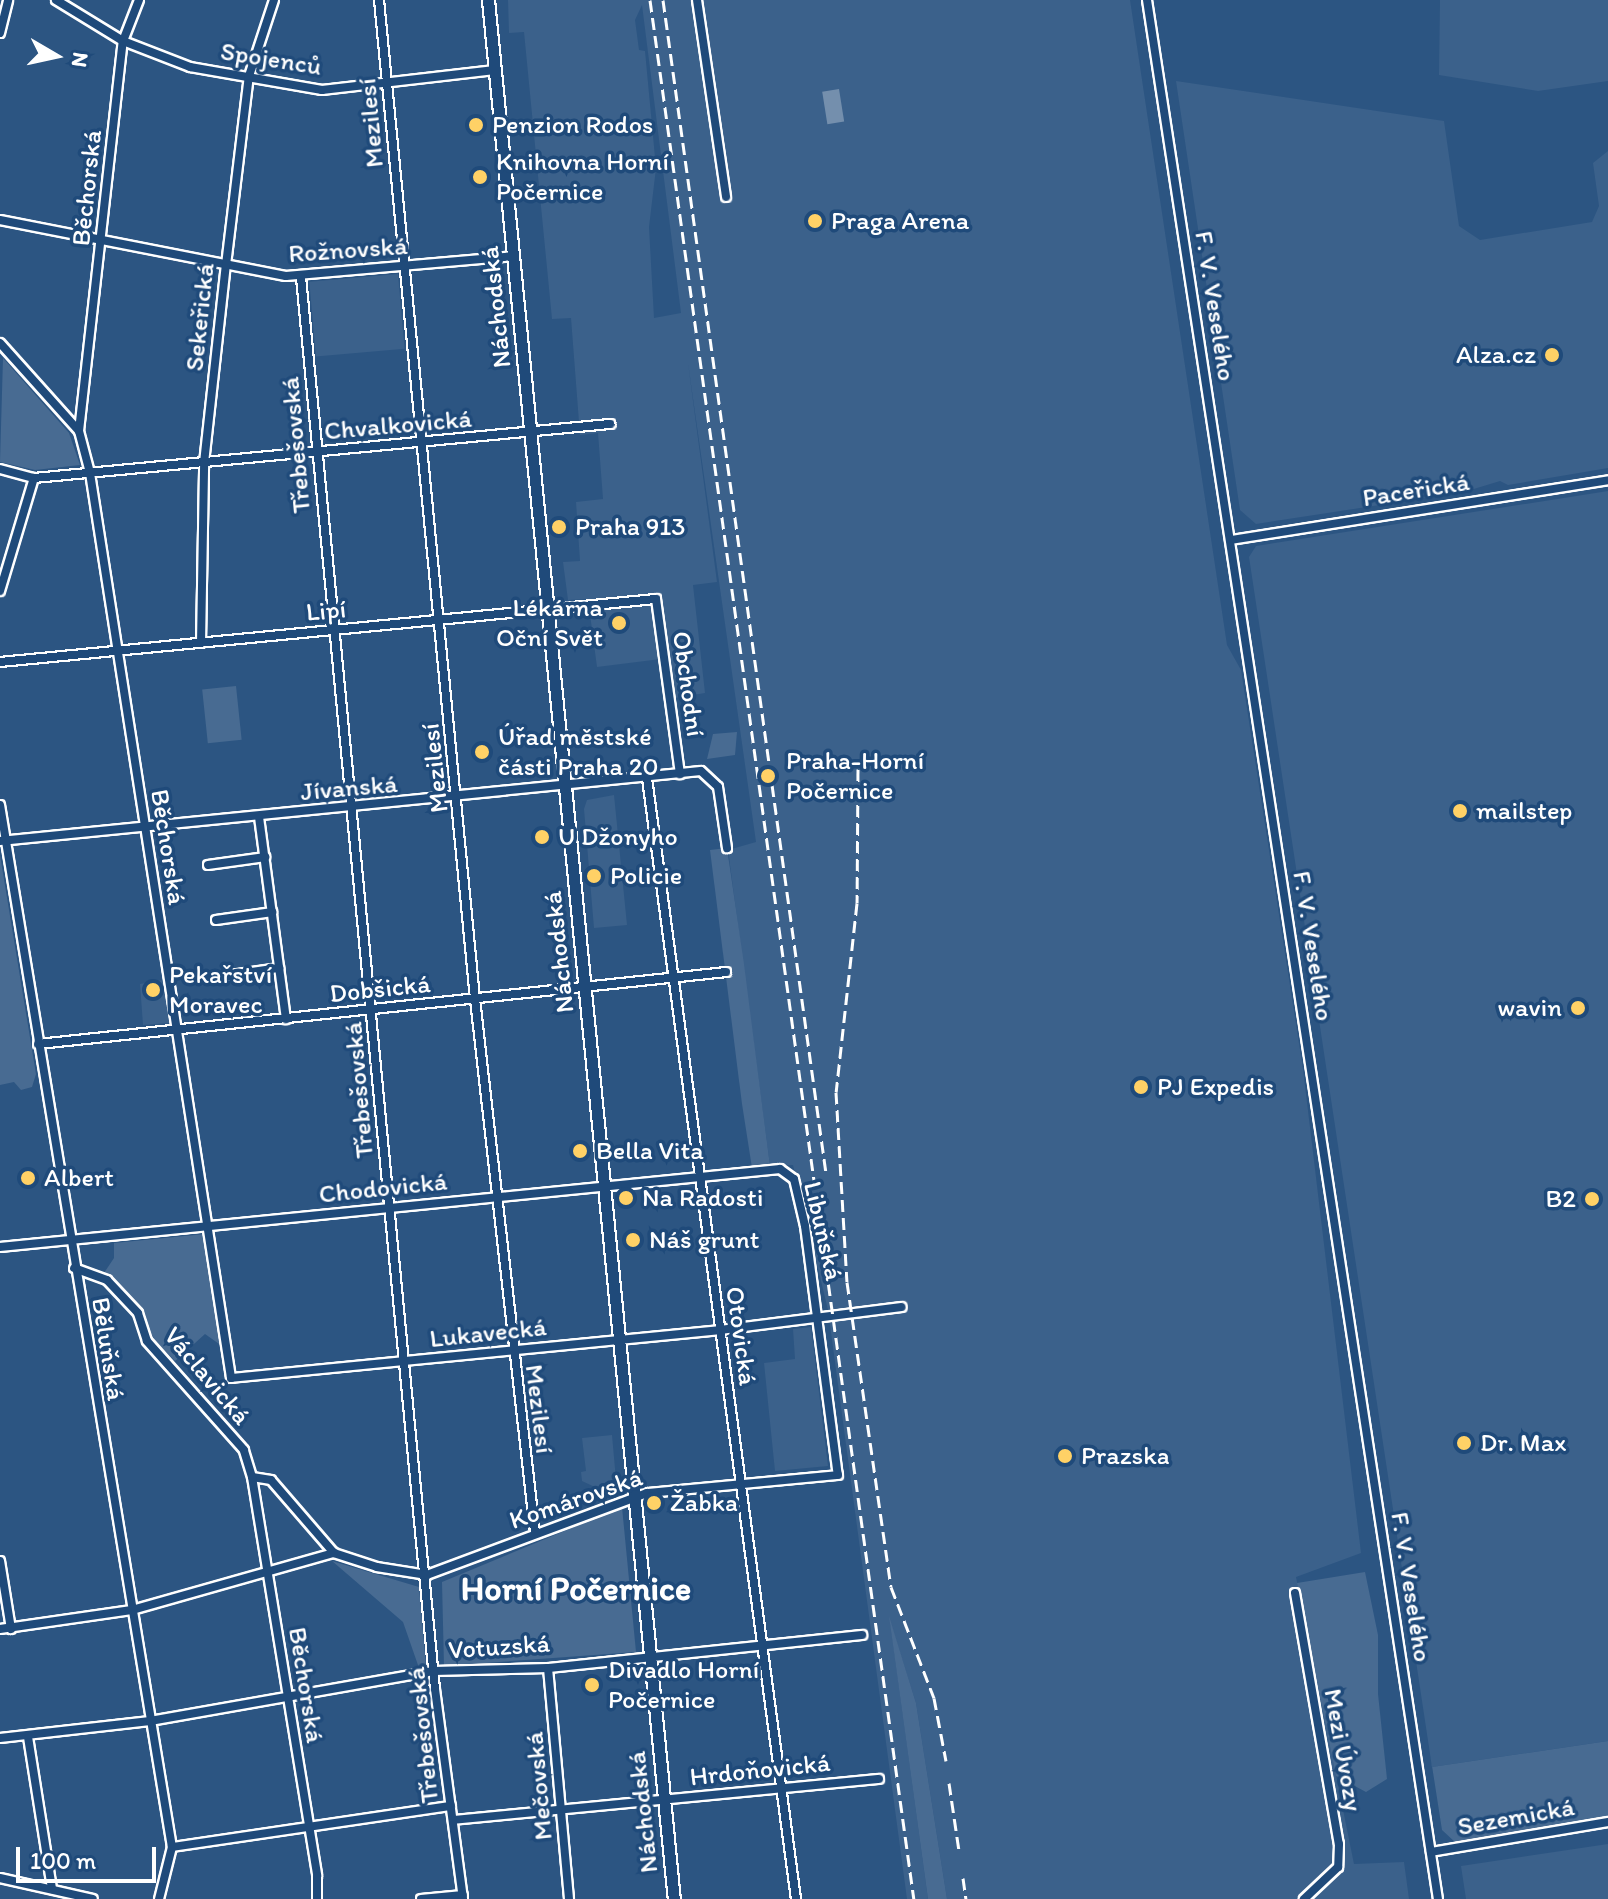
<!DOCTYPE html>
<html>
<head>
<meta charset="utf-8">
<style>
	body { margin:0 }
	#map { position:relative; width:1608px; height:1899px; overflow:hidden; background:#2c5582; font-family:Itim,sans-serif }
	div>[style] { position:absolute }
	[style*='--x'] { left:calc(var(--x)*1px); top:calc(var(--y)*1px); width:calc(var(--w)*1px); rotate:calc(var(--a)*1deg) }
	.built>* { inset:0; background:#3b618b; transform-origin:0 0 }
	.green>* { inset:0; background:#486b92; transform-origin:0 0 }
	.water>* { inset:0; background:#748fad; transform-origin:0 0 }
	.roads { filter:drop-shadow(2px 0 #fff) drop-shadow(-2px 0 #fff) drop-shadow(0 2px #fff) drop-shadow(0 -2px #fff) }
	.street>* { height:8px; margin:-4px; padding:0 4px; transform-origin:4px; border-radius:4px; background:#1f4a7a }
	.secondary>* { height:11px; margin:-5.5px; padding:0 5.5px; transform-origin:5.5px; border-radius:5.5px; background:#1f4a7a }
	.rail>* { height:3px; margin-top:-1.5px; transform-origin:0; background:repeating-linear-gradient(90deg,#fff 0 12px,transparent 0 18px) }
	.dots>* { width:22px; height:22px; translate:-50% -50%; box-sizing:border-box; border:4px solid #1f4a7a; border-radius:50% }
	span { translate:-50% -50%; white-space:nowrap; text-align:center; line-height:1.15; -webkit-text-stroke:7px #1f4a7a; paint-order:stroke }
	.street-label { font-size:26px; color:#fff }
	.poi-label { font-size:26px; color:#fff }
	.left { translate:0 -50%; text-align:left }
	.right { translate:-100% -50%; text-align:right }
	.district-label { font-size:34px; color:#fff; font-weight:700 }
	.north { position:absolute; left:16px; top:16px; width:80px; height:80px; -webkit-text-stroke:6px #1f4a7a; paint-order:stroke; rotate:99deg; font-size:22px; font-weight:700; line-height:32px; text-align:center; color:#fff }
	.north::after { content:''; display:block; margin:auto; width:28px; height:36px; background:#fff; clip-path:polygon(50% 0,100% 100%,50% 72%,0 100%) }
	.scale { position:absolute; left:16px; top:1847px; width:140px; height:36px; box-sizing:border-box; border:4px solid #fff; border-top:0; padding-left:10px; font-size:24px; line-height:28px; white-space:nowrap; color:#fff; -webkit-text-stroke:6px #1f4a7a; paint-order:stroke }
</style>
</head>
<body>
<div id="map">
	<div class="built">
		<div style="clip-path:polygon(evenodd,508px 0,1130px 0,1227px 645px,1241px 670px,1303px 1069px,1361px 1553px,1296px 1577px,1354px 1864px,1404px 1862px,1409px 1899px,947px 1899px,916px 1703px,890px 1621px,928px 1899px,907px 1899px,828px 1310px,793px 1165px,770px 1166px,728px 850px,756px 842px,688px 363px,717px 582px,693px 585px,705px 693px,675px 698px,669px 658px,597px 667px,588px 599px,568px 600px,563px 562px,580px 561px,576px 502px,603px 499px,598px 433px,580px 435px,571px 318px,552px 319px,524px 32px,509px 33px,508px 0,642px 5px,681px 313px,654px 318px,649px 227px,656px 168px,645px 51px,639px 50px,635px 20px,642px 5px)"></div>
		<div style="clip-path:polygon(1440px 0,1608px 0,1608px 81px,1538px 91px,1439px 75px)"></div>
		<div style="clip-path:polygon(1176px 81px,1444px 121px,1459px 226px,1480px 240px,1592px 222px,1599px 206px,1593px 163px,1608px 151px,1608px 468px,1508px 485px,1500px 481px,1464px 492px,1256px 524px,1240px 510px)"></div>
		<div style="left:398px;top:274px;width:75px;height:89px;rotate:85deg"></div>
		<div style="clip-path:polygon(1608px 491px,1608px 1741px,1432px 1767px,1249px 557px,1256px 546px)"></div>
		<div style="clip-path:polygon(614px 795px,627px 925px,594px 928px,584px 809px,587px 800px)"></div>
		<div style="clip-path:polygon(163px 980px,170px 1023px,143px 1025px,140px 984px)"></div>
		<div style="clip-path:polygon(811px 1327px,828px 1466px,775px 1471px,764px 1363px,795px 1359px,793px 1329px)"></div>
		<div style="clip-path:polygon(612px 1435px,617px 1491px,598px 1499px,597px 1488px,582px 1481px,581px 1472px,586px 1471px,582px 1438px)"></div>
		<div style="clip-path:polygon(1608px 1844px,1608px 1899px,1466px 1899px,1461px 1866px)"></div>
	</div>
	<div class="green">
		<div style="clip-path:polygon(3px 358px,69px 433px,80px 465px,35px 470px,0 462px)"></div>
		<div style="left:236px;top:686px;width:54px;height:34px;rotate:84deg"></div>
		<div style="clip-path:polygon(737px 732px,735px 755px,707px 759px,713px 734px)"></div>
		<div style="clip-path:polygon(727px 848px,744px 964px,770px 1166px,752px 1168px,742px 1104px,710px 850px)"></div>
		<div style="clip-path:polygon(0 855px,36px 1074px,32px 1087px,21px 1090px,14px 1082px,0 1085px)"></div>
		<div style="clip-path:polygon(205px 1234px,222px 1346px,205px 1334px,175px 1361px,156px 1342px,132px 1299px,102px 1276px,114px 1258px,114px 1243px)"></div>
		<div style="clip-path:polygon(622px 1507px,636px 1652px,444px 1666px,442px 1582px)"></div>
		<div style="clip-path:polygon(332px 1561px,419px 1587px,426px 1667px,419px 1668px,403px 1622px)"></div>
		<div style="clip-path:polygon(1365px 1572px,1378px 1635px,1378px 1694px,1387px 1779px,1366px 1792px,1336px 1776px,1297px 1583px)"></div>
		<div style="clip-path:polygon(889px 1616px,916px 1703px,947px 1899px,928px 1899px)"></div>
		<div style="clip-path:polygon(1608px 1741px,1608px 1816px,1456px 1843px,1442px 1830px,1430px 1753px,1432px 1767px)"></div>
	</div>
	<div class="water">
		<div style="left:839px;top:89px;width:33px;height:17px;rotate:81deg"></div>
	</div>
	<div class="roads">
		<div class="street">
			<div style="--x:56;--y:0;--w:79;--a:31.5"></div>
			<div style="--x:123;--y:41;--w:72;--a:21.2"></div>
			<div style="--x:190;--y:67;--w:134;--a:9.9"></div>
			<div style="--x:322;--y:90;--w:174;--a:-6.6"></div>
			<div style="--x:379;--y:0;--w:1004;--a:84.51"></div>
			<div style="--x:475;--y:999;--w:536;--a:83.58"></div>
			<div style="--x:697;--y:0;--w:199;--a:81.6"></div>
			<div style="--x:1147;--y:0;--w:1921;--a:81.29"></div>
			<div style="--x:0;--y:33;--w:34;--a:-76"></div>
			<div style="--x:0;--y:220;--w:291;--a:11.1"></div>
			<div style="--x:286;--y:276;--w:228;--a:-5"></div>
			<div style="--x:301;--y:277;--w:1418;--a:84.58"></div>
			<div style="--x:435;--y:1689;--w:212;--a:82.4"></div>
			<div style="--x:0;--y:343;--w:118;--a:48.1"></div>
			<div style="--x:79;--y:431;--w:43;--a:75.3"></div>
			<div style="--x:90;--y:473;--w:916;--a:81.14"></div>
			<div style="--x:231;--y:1378;--w:491;--a:-5.6"></div>
			<div style="--x:720;--y:1330;--w:183;--a:-7.2"></div>
			<div style="--x:79;--y:431;--w:392;--a:-83.6"></div>
			<div style="--x:123;--y:41;--w:44;--a:-68.7"></div>
			<div style="--x:0;--y:469;--w:35;--a:15"></div>
			<div style="--x:34;--y:478;--w:579;--a:-5.36"></div>
			<div style="--x:1231;--y:540;--w:382;--a:-9"></div>
			<div style="--x:0;--y:591;--w:118;--a:-73.3"></div>
			<div style="--x:201;--y:643;--w:180;--a:-89"></div>
			<div style="--x:204;--y:463;--w:199;--a:-83.7"></div>
			<div style="--x:226;--y:265;--w:190;--a:-83.1"></div>
			<div style="--x:249;--y:76;--w:80;--a:-71.8"></div>
			<div style="--x:0;--y:662;--w:659;--a:-5.49"></div>
			<div style="--x:656;--y:599;--w:177;--a:82.2"></div>
			<div style="--x:647;--y:778;--w:1131;--a:82.43"></div>
			<div style="--x:0;--y:805;--w:1056;--a:80.63"></div>
			<div style="--x:172;--y:1847;--w:54;--a:104"></div>
			<div style="--x:259;--y:817;--w:204;--a:82.4"></div>
			<div style="--x:0;--y:841;--w:704;--a:-5.7"></div>
			<div style="--x:701;--y:771;--w:23;--a:43"></div>
			<div style="--x:718;--y:787;--w:62;--a:81.6"></div>
			<div style="--x:208;--y:865;--w:58;--a:-8"></div>
			<div style="--x:216;--y:920;--w:57;--a:-8.1"></div>
			<div style="--x:224;--y:976;--w:56;--a:-8.3"></div>
			<div style="--x:38;--y:1044;--w:692;--a:-5.97"></div>
			<div style="--x:0;--y:1247;--w:784;--a:-5.71"></div>
			<div style="--x:780;--y:1169;--w:17;--a:36"></div>
			<div style="--x:794;--y:1179;--w:48;--a:76.8"></div>
			<div style="--x:805;--y:1226;--w:251;--a:82.5"></div>
			<div style="--x:838;--y:1475;--w:192;--a:174.6"></div>
			<div style="--x:647;--y:1493;--w:235;--a:159.6"></div>
			<div style="--x:427;--y:1575;--w:51;--a:-170.9"></div>
			<div style="--x:377;--y:1567;--w:45;--a:-162"></div>
			<div style="--x:334;--y:1553;--w:96;--a:-130.8"></div>
			<div style="--x:271;--y:1480;--w:19;--a:-171"></div>
			<div style="--x:252;--y:1477;--w:28;--a:-107"></div>
			<div style="--x:244;--y:1450;--w:146;--a:-131.7"></div>
			<div style="--x:147;--y:1341;--w:29;--a:-108"></div>
			<div style="--x:138;--y:1313;--w:45;--a:-133.2"></div>
			<div style="--x:107;--y:1280;--w:35;--a:-160"></div>
			<div style="--x:252;--y:1477;--w:404;--a:80.7"></div>
			<div style="--x:317;--y:1876;--w:23;--a:90"></div>
			<div style="--x:0;--y:1561;--w:69;--a:80.8"></div>
			<div style="--x:1295;--y:1593;--w:255;--a:80.1"></div>
			<div style="--x:1339;--y:1844;--w:23;--a:92"></div>
			<div style="--x:1338;--y:1867;--w:47;--a:136.7"></div>
			<div style="--x:0;--y:1629;--w:133;--a:-8.2"></div>
			<div style="--x:132;--y:1610;--w:210;--a:-15.8"></div>
			<div style="--x:548;--y:1668;--w:232;--a:84.8"></div>
			<div style="--x:28;--y:1737;--w:154;--a:81"></div>
			<div style="--x:0;--y:1738;--w:151;--a:-6.5"></div>
			<div style="--x:150;--y:1721;--w:288;--a:-10"></div>
			<div style="--x:434;--y:1671;--w:114;--a:-1.5"></div>
			<div style="--x:548;--y:1668;--w:316;--a:-6"></div>
			<div style="--x:453;--y:1820;--w:428;--a:-5.5"></div>
			<div style="--x:172;--y:1847;--w:282;--a:-8.4"></div>
			<div style="--x:1431;--y:1852;--w:180;--a:-9.6"></div>
			<div style="--x:0;--y:1878;--w:95;--a:12.7"></div>
			<div style="--x:421;--y:1899;--w:42;--a:-5.4"></div>
		</div>
		<div class="secondary">
			<div style="--x:488;--y:0;--w:1908;--a:84.41"></div>
		</div>
	</div>
	<div class="rail">
		<div style="--x:650;--y:0;--w:1917;--a:82.09"></div>
		<div style="--x:663;--y:0;--w:1184;--a:82.09"></div>
		<div style="--x:858;--y:769;--w:134;--a:90.4"></div>
		<div style="--x:857;--y:903;--w:190;--a:96.3"></div>
		<div style="--x:836;--y:1092;--w:190;--a:86.7"></div>
		<div style="--x:847;--y:1282;--w:308;--a:81.8"></div>
		<div style="--x:891;--y:1587;--w:119;--a:68.8"></div>
		<div style="--x:934;--y:1698;--w:64;--a:79.2"></div>
		<div style="--x:949;--y:1783;--w:69;--a:81.6"></div>
		<div style="--x:963;--y:1878;--w:21;--a:82"></div>
	</div>
	<div class="dots">
		<div style="left:476px;top:125px;background:#ffd166"></div>
		<div style="left:480px;top:177px;background:#ffd166"></div>
		<div style="left:815px;top:221px;background:#ffd166"></div>
		<div style="left:1552px;top:355px;background:#ffd166"></div>
		<div style="left:559px;top:527px;background:#ffd166"></div>
		<div style="left:619px;top:623px;background:#ffd166"></div>
		<div style="left:482px;top:752px;background:#ffd166"></div>
		<div style="left:768px;top:776px;background:#ffd166"></div>
		<div style="left:1460px;top:811px;background:#ffd166"></div>
		<div style="left:542px;top:837px;background:#ffd166"></div>
		<div style="left:594px;top:876px;background:#ffd166"></div>
		<div style="left:153px;top:990px;background:#ffd166"></div>
		<div style="left:1578px;top:1008px;background:#ffd166"></div>
		<div style="left:1141px;top:1087px;background:#ffd166"></div>
		<div style="left:580px;top:1151px;background:#ffd166"></div>
		<div style="left:28px;top:1178px;background:#ffd166"></div>
		<div style="left:626px;top:1198px;background:#ffd166"></div>
		<div style="left:1592px;top:1199px;background:#ffd166"></div>
		<div style="left:633px;top:1240px;background:#ffd166"></div>
		<div style="left:1464px;top:1443px;background:#ffd166"></div>
		<div style="left:1065px;top:1456px;background:#ffd166"></div>
		<div style="left:654px;top:1503px;background:#ffd166"></div>
		<div style="left:592px;top:1685px;background:#ffd166"></div>
	</div>
	<div class="street-label">
		<span style="left:271px;top:59px;rotate:9deg">Spojenců</span>
		<span style="left:371px;top:123px;rotate:-95deg">Mezilesí</span>
		<span style="left:87px;top:188px;rotate:-84deg">Běchorská</span>
		<span style="left:348px;top:250px;rotate:-4deg">Rožnovská</span>
		<span style="left:1215px;top:306px;rotate:81deg">F. V. Veselého</span>
		<span style="left:496px;top:307px;rotate:-96deg">Náchodská</span>
		<span style="left:200px;top:317px;rotate:-84deg">Sekeřická</span>
		<span style="left:398px;top:425px;rotate:-5deg">Chvalkovická</span>
		<span style="left:296px;top:445px;rotate:-95deg">Třebešovská</span>
		<span style="left:1416px;top:490px;rotate:-9deg">Paceřická</span>
		<span style="left:326px;top:611px;rotate:-5deg">Lipí</span>
		<span style="left:688px;top:684px;rotate:82deg">Obchodní</span>
		<span style="left:435px;top:768px;rotate:-96deg">Mezilesí</span>
		<span style="left:349px;top:788px;rotate:-5deg">Jívanská</span>
		<span style="left:168px;top:847px;rotate:81deg">Běchorská</span>
		<span style="left:1313px;top:946px;rotate:81deg">F. V. Veselého</span>
		<span style="left:559px;top:952px;rotate:-96deg">Náchodská</span>
		<span style="left:380px;top:989px;rotate:-6deg">Dobšická</span>
		<span style="left:359px;top:1090px;rotate:-95deg">Třebešovská</span>
		<span style="left:383px;top:1188px;rotate:-6deg">Chodovická</span>
		<span style="left:823px;top:1231px;rotate:77deg">Libuňská</span>
		<span style="left:488px;top:1333px;rotate:-6deg">Lukavecká</span>
		<span style="left:741px;top:1336px;rotate:82deg">Otovická</span>
		<span style="left:108px;top:1349px;rotate:81deg">Běluňská</span>
		<span style="left:207px;top:1376px;rotate:50deg">Václavická</span>
		<span style="left:539px;top:1409px;rotate:83deg">Mezilesí</span>
		<span style="left:576px;top:1499px;rotate:-19deg">Komárovská</span>
		<span style="left:1411px;top:1587px;rotate:81deg">F. V. Veselého</span>
		<span style="left:499px;top:1647px;rotate:-4deg">Votuzská</span>
		<span style="left:306px;top:1685px;rotate:81deg">Běchorská</span>
		<span style="left:423px;top:1735px;rotate:-96deg">Třebešovská</span>
		<span style="left:1343px;top:1750px;rotate:80deg">Mezi Úvozy</span>
		<span style="left:760px;top:1770px;rotate:-6deg">Hrdoňovická</span>
		<span style="left:539px;top:1786px;rotate:-95deg">Mečovská</span>
		<span style="left:643px;top:1812px;rotate:-96deg">Náchodská</span>
		<span style="left:1516px;top:1817px;rotate:-10deg">Sezemická</span>
	</div>
	<div class="poi-label">
		<span class="left" style="left:492px;top:125px">Penzion Rodos</span>
		<span class="left" style="left:496px;top:177px">Knihovna Horní<br>Počernice</span>
		<span class="left" style="left:831px;top:221px">Praga Arena</span>
		<span class="right" style="left:1536px;top:355px">Alza.cz</span>
		<span class="left" style="left:575px;top:527px">Praha 913</span>
		<span class="right" style="left:603px;top:623px">Lékárna<br>Oční Svět</span>
		<span class="left" style="left:498px;top:752px">Úřad městské<br>části Praha 20</span>
		<span class="left" style="left:786px;top:776px">Praha-Horní<br>Počernice</span>
		<span class="left" style="left:1476px;top:811px">mailstep</span>
		<span class="left" style="left:558px;top:837px">U Džonyho</span>
		<span class="left" style="left:610px;top:876px">Policie</span>
		<span class="left" style="left:169px;top:990px">Pekařství<br>Moravec</span>
		<span class="right" style="left:1562px;top:1008px">wavin</span>
		<span class="left" style="left:1157px;top:1087px">PJ Expedis</span>
		<span class="left" style="left:596px;top:1151px">Bella Vita</span>
		<span class="left" style="left:44px;top:1178px">Albert</span>
		<span class="left" style="left:642px;top:1198px">Na Radosti</span>
		<span class="right" style="left:1576px;top:1199px">B2</span>
		<span class="left" style="left:649px;top:1240px">Náš grunt</span>
		<span class="left" style="left:1480px;top:1443px">Dr. Max</span>
		<span class="left" style="left:1081px;top:1456px">Prazska</span>
		<span class="left" style="left:670px;top:1503px">Žabka</span>
		<span class="left" style="left:608px;top:1685px">Divadlo Horní<br>Počernice</span>
	</div>
	<div class="district-label">
		<span style="left:576px;top:1589px">Horní Počernice</span>
	</div>
	<div class="north">N</div>
	<div class="scale">100 m</div>
</div>
</body>
</html>
